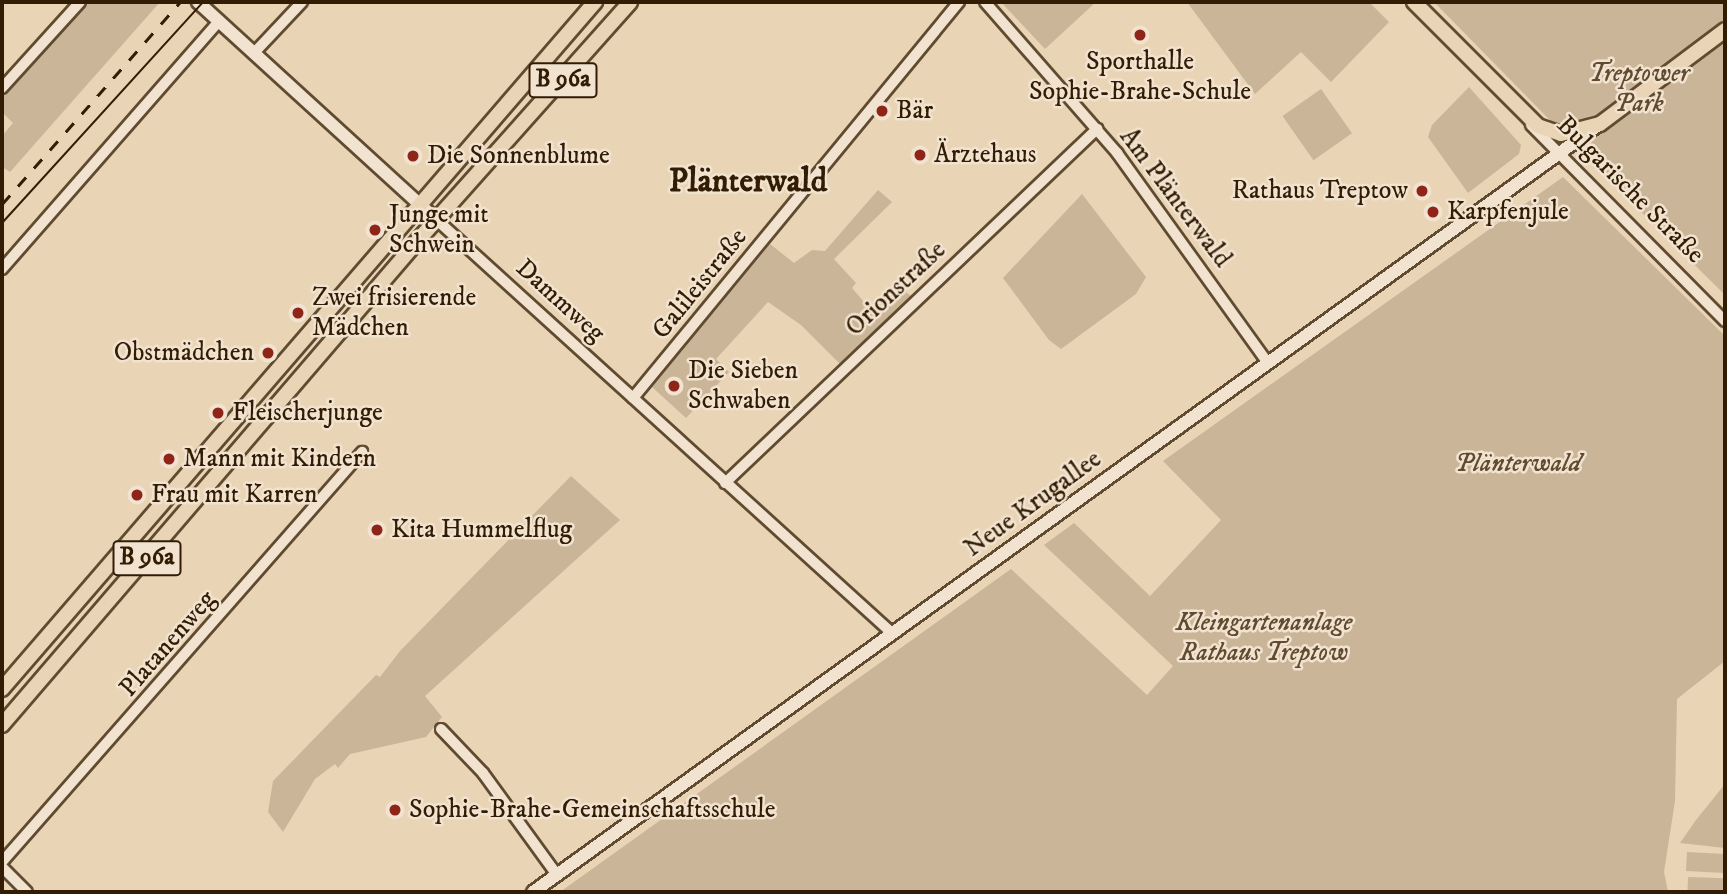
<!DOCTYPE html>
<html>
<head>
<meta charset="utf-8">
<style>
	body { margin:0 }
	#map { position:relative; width:1727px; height:894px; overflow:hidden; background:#e9d4b6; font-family:"IM FELL DW Pica",serif }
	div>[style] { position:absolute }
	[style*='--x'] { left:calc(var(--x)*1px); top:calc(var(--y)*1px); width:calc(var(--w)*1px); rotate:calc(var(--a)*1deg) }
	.green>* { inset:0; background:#cab598; transform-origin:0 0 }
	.roads { filter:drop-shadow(2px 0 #604b30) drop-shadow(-2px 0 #604b30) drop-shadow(0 2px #604b30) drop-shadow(0 -2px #604b30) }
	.minor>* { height:10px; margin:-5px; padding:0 5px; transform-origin:5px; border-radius:5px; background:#f1e3d0 }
	.tertiary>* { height:12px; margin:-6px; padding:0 6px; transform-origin:6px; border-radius:6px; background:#f1e3d0 }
	.primary>* { height:14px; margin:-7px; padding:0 7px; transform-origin:7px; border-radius:7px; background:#e9d4b6 }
	.tram>* { height:2px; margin:-1px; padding:0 1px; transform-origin:1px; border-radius:1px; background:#321d04 }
	.rail>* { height:2.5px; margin-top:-1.25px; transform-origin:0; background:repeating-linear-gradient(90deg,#321d04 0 12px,transparent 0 24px) }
	.dots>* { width:19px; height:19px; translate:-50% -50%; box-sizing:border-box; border:4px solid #f1e3d0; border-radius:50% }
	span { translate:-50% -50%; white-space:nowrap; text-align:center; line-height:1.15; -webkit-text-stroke:5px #f1e3d0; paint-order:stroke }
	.shield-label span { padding:2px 5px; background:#f1e3d0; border:2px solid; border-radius:5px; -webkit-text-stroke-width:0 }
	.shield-label { font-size:24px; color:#321d04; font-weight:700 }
	.poi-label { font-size:26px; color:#321d04 }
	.left { translate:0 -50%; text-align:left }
	.right { translate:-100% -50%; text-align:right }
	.park-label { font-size:26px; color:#604b30; font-style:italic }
	.street-label { font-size:26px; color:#321d04 }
	.district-label { font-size:33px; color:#321d04; font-weight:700 }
	.frame { position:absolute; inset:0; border:4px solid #321d04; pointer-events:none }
</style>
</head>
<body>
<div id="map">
	<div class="green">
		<div style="clip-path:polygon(88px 2px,160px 2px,10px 172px,2px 167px,2px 136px,13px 123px,2px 112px,2px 96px)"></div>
		<div style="clip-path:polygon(1001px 2px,1096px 2px,1045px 49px)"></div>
		<div style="clip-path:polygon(1187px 2px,1369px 2px,1389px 22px,1331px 82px,1301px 52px,1255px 94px)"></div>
		<div style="clip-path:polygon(1434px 2px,1725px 2px,1725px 295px,1592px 163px)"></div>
		<div style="clip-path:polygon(1469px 87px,1521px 145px,1519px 154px,1468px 193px,1428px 137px,1432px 125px)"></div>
		<div style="left:1321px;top:89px;width:54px;height:47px;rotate:55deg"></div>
		<div style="clip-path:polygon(1563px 177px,1725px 336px,1725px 661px,1677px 699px,1675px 801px,1664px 872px,1668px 892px,560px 892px,1011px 569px,1147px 695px,1173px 666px,1044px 545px,1074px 523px,1150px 596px,1221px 520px,1163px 461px)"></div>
		<div style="clip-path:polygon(878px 190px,892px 202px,834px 259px,856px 283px,852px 288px,870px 309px,896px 284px,911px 296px,840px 364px,801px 325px,768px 302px,716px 359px,729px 372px,686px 418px,652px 387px,770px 244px,794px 263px,812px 250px,825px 251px)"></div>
		<div style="clip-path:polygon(1082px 194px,1146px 277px,1136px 294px,1061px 349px,1049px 340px,1003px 278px)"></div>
		<div style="clip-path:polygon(571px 476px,620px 520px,425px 696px,442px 717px,426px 737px,350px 754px,338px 768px,335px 764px,315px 779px,283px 832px,268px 812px,273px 781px,376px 675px,380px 677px,400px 651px)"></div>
		<div style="clip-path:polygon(1725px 784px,1725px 848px,1680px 843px,1696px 820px)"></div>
		<div style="left:1687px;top:852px;width:38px;height:19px;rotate:3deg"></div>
		<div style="left:1688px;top:877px;width:37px;height:15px;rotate:2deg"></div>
	</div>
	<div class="roads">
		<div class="minor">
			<div style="--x:985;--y:2;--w:201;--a:48.8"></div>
			<div style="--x:1117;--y:153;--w:259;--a:54.3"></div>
			<div style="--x:254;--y:53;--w:70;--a:-46.7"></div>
			<div style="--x:2;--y:88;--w:116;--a:-47.8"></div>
			<div style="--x:1531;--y:125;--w:276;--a:45.3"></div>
			<div style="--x:438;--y:221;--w:613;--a:42.22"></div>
			<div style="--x:2;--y:269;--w:330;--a:-48.8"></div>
			<div style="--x:633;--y:398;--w:513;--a:-50.54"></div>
			<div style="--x:725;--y:483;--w:514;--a:-43.58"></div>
			<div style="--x:441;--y:729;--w:61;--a:46.3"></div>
			<div style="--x:483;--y:773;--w:126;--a:54"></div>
			<div style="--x:2;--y:862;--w:546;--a:-48.72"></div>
			<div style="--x:2;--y:867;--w:35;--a:45"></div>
		</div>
		<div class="tertiary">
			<div style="--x:198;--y:2;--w:325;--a:42.4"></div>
			<div style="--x:533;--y:892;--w:1315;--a:-35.75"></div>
		</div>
		<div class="primary">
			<div style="--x:1414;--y:2;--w:175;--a:45"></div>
			<div style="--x:1538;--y:126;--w:24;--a:19"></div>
			<div style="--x:1561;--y:134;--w:40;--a:-14.4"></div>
			<div style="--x:1600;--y:124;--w:156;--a:-36.9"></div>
			<div style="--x:2;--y:689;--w:908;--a:-49.2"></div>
			<div style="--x:2;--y:725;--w:642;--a:-49.36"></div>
			<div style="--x:420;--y:238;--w:316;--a:-48.3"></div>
		</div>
	</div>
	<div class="tram">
		<div style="--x:2;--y:223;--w:299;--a:-47.7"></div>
	</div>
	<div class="rail">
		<div style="--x:2;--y:204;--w:269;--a:-48.6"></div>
	</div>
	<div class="dots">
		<div style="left:1140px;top:35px;background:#8f2418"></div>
		<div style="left:882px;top:111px;background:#8f2418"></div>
		<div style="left:920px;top:155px;background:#8f2418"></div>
		<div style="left:413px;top:156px;background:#8f2418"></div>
		<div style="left:1422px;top:191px;background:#8f2418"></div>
		<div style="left:1433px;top:212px;background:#8f2418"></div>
		<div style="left:375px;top:230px;background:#8f2418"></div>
		<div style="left:298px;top:313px;background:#8f2418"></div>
		<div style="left:268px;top:353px;background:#8f2418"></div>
		<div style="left:674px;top:386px;background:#8f2418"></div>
		<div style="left:218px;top:413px;background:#8f2418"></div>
		<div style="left:169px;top:459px;background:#8f2418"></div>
		<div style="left:137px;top:495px;background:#8f2418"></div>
		<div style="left:377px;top:530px;background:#8f2418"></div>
		<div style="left:395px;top:810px;background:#8f2418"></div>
	</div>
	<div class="shield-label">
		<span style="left:563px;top:80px">B 96a</span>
		<span style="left:147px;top:558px">B 96a</span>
	</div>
	<div class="poi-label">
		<span style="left:1140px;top:77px">Sporthalle<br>Sophie-Brahe-Schule</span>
		<span class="left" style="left:896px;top:111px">Bär</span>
		<span class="left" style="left:934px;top:155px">Ärztehaus</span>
		<span class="left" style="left:427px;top:156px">Die Sonnenblume</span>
		<span class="right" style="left:1408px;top:191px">Rathaus Treptow</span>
		<span class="left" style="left:1447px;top:212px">Karpfenjule</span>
		<span class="left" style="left:389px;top:230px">Junge mit<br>Schwein</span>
		<span class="left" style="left:312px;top:313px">Zwei frisierende<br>Mädchen</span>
		<span class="right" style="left:254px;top:353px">Obstmädchen</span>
		<span class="left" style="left:688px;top:386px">Die Sieben<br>Schwaben</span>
		<span class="left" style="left:232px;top:413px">Fleischerjunge</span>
		<span class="left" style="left:183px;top:459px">Mann mit Kindern</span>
		<span class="left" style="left:151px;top:495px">Frau mit Karren</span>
		<span class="left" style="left:391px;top:530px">Kita Hummelflug</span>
		<span class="left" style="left:409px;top:810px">Sophie-Brahe-Gemeinschaftsschule</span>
	</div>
	<div class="park-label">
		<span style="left:1639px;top:89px">Treptower<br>Park</span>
		<span style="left:1518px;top:464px">Plänterwald</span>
		<span style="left:1264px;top:638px">Kleingartenanlage<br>Rathaus Treptow</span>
	</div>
	<div class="street-label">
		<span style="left:1630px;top:190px;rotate:45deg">Bulgarische Straße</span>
		<span style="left:1175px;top:198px;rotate:53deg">Am Plänterwald</span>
		<span style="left:700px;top:284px;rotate:-51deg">Galileistraße</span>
		<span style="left:896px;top:289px;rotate:-43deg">Orionstraße</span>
		<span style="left:560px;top:301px;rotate:42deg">Dammweg</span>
		<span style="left:1033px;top:504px;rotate:-36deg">Neue Krugallee</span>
		<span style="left:168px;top:644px;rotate:-49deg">Platanenweg</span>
	</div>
	<div class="district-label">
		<span style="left:748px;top:182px">Plänterwald</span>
	</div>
	<div class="frame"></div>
</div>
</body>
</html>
